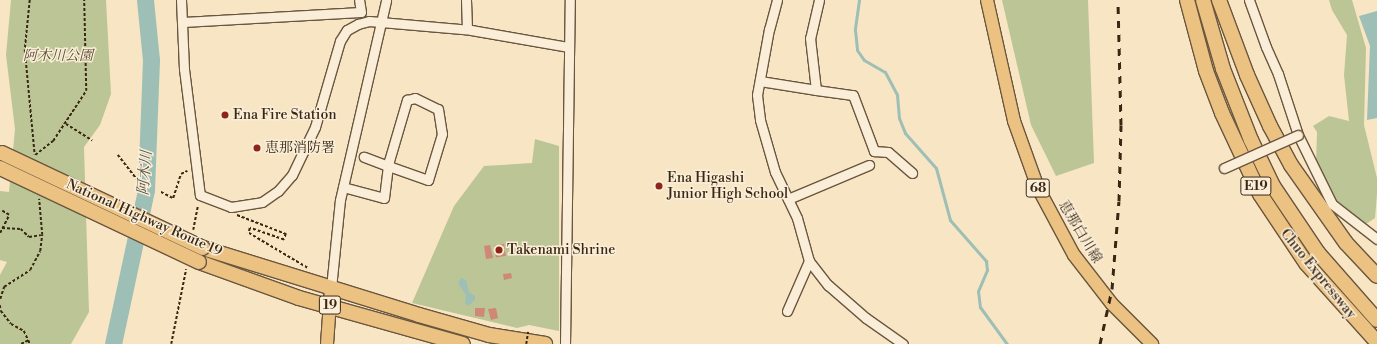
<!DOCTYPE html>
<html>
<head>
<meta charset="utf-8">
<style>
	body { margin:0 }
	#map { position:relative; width:1377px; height:344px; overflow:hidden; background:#f8e5c3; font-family:"Libre Bodoni","Noto Serif JP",serif }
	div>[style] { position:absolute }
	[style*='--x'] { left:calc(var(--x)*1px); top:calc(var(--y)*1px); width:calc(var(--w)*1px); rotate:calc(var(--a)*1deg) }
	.green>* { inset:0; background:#bcc595 }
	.water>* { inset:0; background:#9dbfb6 }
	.stream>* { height:3px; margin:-1.5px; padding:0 1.5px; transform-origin:1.5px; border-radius:1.5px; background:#9dbfb6 }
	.river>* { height:17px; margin:-8.5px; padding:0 8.5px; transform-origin:8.5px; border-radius:8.5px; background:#9dbfb6 }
	.building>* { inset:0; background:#cf8776; transform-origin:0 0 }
	.path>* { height:1.5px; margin-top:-0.75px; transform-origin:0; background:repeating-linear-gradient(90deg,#3a2713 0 3px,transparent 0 5px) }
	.roads { filter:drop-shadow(1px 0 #6a563f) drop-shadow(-1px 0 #6a563f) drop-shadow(0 1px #6a563f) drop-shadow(0 -1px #6a563f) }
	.minor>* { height:9px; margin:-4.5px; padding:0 4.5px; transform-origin:4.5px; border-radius:4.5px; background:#faeed8 }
	.major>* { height:12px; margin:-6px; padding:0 6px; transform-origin:6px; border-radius:6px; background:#ecc282 }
	.highway>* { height:14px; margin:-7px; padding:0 7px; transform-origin:7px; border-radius:7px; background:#ecc282 }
	.rail>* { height:3px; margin-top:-1.5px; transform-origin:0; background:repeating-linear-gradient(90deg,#3a2713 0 7px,transparent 0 14px) }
	.path-bridge>* { height:1.5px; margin-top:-0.75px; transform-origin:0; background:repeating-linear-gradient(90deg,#3a2713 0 3px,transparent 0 5px) }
	.bridges { filter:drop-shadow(1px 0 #6a563f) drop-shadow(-1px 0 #6a563f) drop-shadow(0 1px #6a563f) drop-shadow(0 -1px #6a563f) }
	.minor-bridge>* { height:9px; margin:-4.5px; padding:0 4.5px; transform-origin:4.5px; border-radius:4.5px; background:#faeed8 }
	.highway-bridge>* { height:14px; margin:-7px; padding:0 7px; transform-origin:7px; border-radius:7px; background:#ecc282 }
	.dots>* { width:11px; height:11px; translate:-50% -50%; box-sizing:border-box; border:2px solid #faeed8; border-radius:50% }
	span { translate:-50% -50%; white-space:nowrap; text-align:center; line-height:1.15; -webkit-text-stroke:3px #faeed8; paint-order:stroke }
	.shield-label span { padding:1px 3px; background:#faeed8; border:1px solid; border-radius:3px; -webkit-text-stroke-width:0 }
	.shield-label { font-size:13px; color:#3a2713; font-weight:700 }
	.park-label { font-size:14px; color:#5a4e34; font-style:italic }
	.poi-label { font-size:14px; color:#3a2713 }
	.left { translate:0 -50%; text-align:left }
	.street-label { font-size:14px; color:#3a2713 }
	.water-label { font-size:15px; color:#585544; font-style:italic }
</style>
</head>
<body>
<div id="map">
	<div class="green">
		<div style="clip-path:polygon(11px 0,106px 0,111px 94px,100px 125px,84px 147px,89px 312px,71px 344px,0 344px,0 275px,7px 262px,0 260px,0 191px,9px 192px,15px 129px,6px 55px)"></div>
		<div style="clip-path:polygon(1002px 0,1088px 0,1094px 163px,1056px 176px,1031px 125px)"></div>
		<div style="clip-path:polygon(1329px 0,1352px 0,1366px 48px,1364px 125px,1377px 178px,1377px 194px,1375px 218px,1363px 226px,1336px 201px,1316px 163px,1317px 132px,1313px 126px,1329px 116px,1349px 121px,1344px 75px,1347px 35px,1332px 10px)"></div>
		<div style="clip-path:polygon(535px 139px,559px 146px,559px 331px,529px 325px,517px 328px,412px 303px,454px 206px,484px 166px,532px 163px)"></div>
	</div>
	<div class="water">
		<div style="clip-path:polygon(1377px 11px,1377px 118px,1367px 120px,1370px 46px,1359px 16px)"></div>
		<div style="clip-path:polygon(461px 278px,466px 280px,469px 292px,475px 296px,475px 300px,468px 306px,465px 303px,466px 295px,458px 283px)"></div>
	</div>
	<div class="stream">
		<div style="--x:859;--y:0;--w:30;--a:98"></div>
		<div style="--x:855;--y:30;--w:20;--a:84"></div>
		<div style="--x:857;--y:50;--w:12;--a:55"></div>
		<div style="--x:864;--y:60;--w:24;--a:30"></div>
		<div style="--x:885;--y:72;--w:26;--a:62"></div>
		<div style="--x:897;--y:95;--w:23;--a:85"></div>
		<div style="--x:899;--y:118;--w:16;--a:68"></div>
		<div style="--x:905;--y:133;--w:47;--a:48.5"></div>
		<div style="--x:936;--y:168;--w:54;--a:74.9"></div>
		<div style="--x:950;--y:220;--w:55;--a:48.7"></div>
		<div style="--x:986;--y:261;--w:9;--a:84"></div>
		<div style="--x:987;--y:270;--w:23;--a:113"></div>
		<div style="--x:978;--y:291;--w:16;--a:83"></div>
		<div style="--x:980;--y:307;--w:46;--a:53.9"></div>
	</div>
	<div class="river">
		<div style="--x:113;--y:344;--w:157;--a:-77.9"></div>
		<div style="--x:146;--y:190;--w:130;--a:-87.8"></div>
		<div style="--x:151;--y:60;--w:60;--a:-95.7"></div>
	</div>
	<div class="building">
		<div style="left:504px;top:244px;width:12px;height:10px;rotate:81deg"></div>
		<div style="clip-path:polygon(490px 245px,493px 258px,486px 259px,484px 246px)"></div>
		<div style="clip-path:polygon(511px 273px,512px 278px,504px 280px,503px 274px)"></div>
		<div style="clip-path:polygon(475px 308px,485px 308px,484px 317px,475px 316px)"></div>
		<div style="clip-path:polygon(496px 308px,498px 318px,491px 320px,488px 309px)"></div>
	</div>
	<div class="path">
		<div style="--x:30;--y:0;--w:50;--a:95.7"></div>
		<div style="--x:25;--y:50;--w:105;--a:84.6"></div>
		<div style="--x:66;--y:124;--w:31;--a:32"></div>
		<div style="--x:35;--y:155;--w:23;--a:-38"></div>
		<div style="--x:53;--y:141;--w:60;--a:-56.6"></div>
		<div style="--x:86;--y:91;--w:91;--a:-91.3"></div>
		<div style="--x:118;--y:155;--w:37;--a:52"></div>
		<div style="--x:161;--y:192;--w:13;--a:27"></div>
		<div style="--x:173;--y:198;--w:25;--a:-72"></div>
		<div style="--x:181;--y:174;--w:7;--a:-27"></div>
		<div style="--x:237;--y:215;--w:53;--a:21.2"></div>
		<div style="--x:286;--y:234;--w:6;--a:108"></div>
		<div style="--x:284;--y:240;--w:36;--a:-161"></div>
		<div style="--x:250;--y:228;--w:5;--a:101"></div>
		<div style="--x:249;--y:233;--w:69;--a:30.7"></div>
		<div style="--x:2;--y:228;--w:19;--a:3"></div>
		<div style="--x:21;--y:229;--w:11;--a:45"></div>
		<div style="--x:29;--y:237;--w:12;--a:-9"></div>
		<div style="--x:193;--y:230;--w:25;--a:-79"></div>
		<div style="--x:0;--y:233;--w:20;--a:-63"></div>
		<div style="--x:9;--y:215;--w:8;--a:-150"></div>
		<div style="--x:0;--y:299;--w:13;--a:-72"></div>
		<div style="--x:4;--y:287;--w:31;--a:-33"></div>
		<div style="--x:30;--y:270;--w:21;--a:-62"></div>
		<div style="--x:40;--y:251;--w:16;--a:-83"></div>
		<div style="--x:42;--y:235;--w:36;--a:-95"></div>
		<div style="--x:0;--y:305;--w:6;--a:81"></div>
		<div style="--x:1;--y:311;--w:16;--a:52"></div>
		<div style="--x:11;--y:324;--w:15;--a:28"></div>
		<div style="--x:24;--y:331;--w:14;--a:65"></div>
		<div style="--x:21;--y:344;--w:9;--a:-27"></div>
		<div style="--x:171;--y:344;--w:76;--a:-78.7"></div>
	</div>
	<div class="roads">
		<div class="minor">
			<div style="--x:181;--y:0;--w:69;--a:87.5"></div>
			<div style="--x:184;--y:69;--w:127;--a:82.8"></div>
			<div style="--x:200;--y:195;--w:33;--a:21"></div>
			<div style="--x:231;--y:207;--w:31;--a:-9"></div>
			<div style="--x:262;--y:202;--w:19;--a:-35"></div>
			<div style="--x:278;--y:191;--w:21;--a:-49"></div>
			<div style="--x:292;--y:175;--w:53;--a:-64.4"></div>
			<div style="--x:315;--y:127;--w:90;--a:-73.8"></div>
			<div style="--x:340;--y:41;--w:13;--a:-58"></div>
			<div style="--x:347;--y:30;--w:13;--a:-29"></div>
			<div style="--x:358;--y:24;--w:11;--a:-15"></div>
			<div style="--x:369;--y:21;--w:102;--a:5"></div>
			<div style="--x:471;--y:30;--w:98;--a:9.9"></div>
			<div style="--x:466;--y:0;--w:29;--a:88"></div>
			<div style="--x:777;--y:0;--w:30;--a:105"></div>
			<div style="--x:769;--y:29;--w:67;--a:100.3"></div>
			<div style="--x:757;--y:95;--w:25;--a:83"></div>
			<div style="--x:760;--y:120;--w:54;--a:73.9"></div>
			<div style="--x:775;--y:172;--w:51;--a:64.4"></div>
			<div style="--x:797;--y:218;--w:45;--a:74.4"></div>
			<div style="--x:809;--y:261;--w:31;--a:52"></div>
			<div style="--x:828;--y:285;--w:50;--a:41"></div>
			<div style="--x:866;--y:318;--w:45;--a:35.1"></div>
			<div style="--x:819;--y:0;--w:39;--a:103"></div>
			<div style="--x:810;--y:38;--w:52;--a:83.4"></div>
			<div style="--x:816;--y:90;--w:37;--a:8"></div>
			<div style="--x:853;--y:95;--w:60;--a:69.4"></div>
			<div style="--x:874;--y:151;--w:14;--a:4"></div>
			<div style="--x:888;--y:152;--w:32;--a:41"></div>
			<div style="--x:1249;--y:0;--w:50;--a:70.1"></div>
			<div style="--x:1266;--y:47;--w:30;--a:66"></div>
			<div style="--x:1278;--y:74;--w:64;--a:71.8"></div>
			<div style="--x:1298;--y:135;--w:77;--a:63.8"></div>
			<div style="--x:1332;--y:204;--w:57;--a:37.9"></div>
			<div style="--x:183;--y:22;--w:178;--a:-3.2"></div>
			<div style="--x:361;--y:12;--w:12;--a:-99"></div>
			<div style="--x:760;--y:81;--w:57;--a:9.1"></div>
			<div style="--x:343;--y:187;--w:42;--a:15"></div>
			<div style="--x:384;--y:198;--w:32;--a:-83"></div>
			<div style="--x:388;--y:166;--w:5;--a:-79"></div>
			<div style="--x:389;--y:161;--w:64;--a:-73.6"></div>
			<div style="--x:407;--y:100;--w:8;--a:-14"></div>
			<div style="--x:415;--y:98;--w:25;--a:26"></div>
			<div style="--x:438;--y:109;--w:25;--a:81"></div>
			<div style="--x:442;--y:134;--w:48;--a:106.9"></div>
			<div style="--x:428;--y:180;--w:42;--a:-160.7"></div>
			<div style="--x:388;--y:166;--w:26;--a:-159"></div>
			<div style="--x:788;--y:199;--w:88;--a:-22.8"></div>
			<div style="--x:331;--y:288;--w:88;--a:-84.2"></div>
			<div style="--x:340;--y:200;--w:205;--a:-77"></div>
			<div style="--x:787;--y:311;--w:55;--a:-66.3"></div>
			<div style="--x:565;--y:344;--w:344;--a:-89.2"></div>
		</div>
		<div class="major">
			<div style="--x:987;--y:0;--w:124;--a:77.4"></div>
			<div style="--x:1014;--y:121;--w:71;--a:70.3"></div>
			<div style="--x:1038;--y:188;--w:76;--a:61.8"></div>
			<div style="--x:1074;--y:255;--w:62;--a:52.2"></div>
			<div style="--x:1112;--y:304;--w:57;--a:45"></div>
			<div style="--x:327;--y:344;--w:56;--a:-85.9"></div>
		</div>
		<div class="highway">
			<div style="--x:1187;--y:0;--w:73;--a:75"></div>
			<div style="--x:1206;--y:71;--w:45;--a:69.1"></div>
			<div style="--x:1222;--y:113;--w:89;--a:64.9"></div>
			<div style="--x:1260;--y:194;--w:83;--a:56.3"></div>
			<div style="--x:1306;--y:263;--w:106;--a:48.1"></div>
			<div style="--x:1203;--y:0;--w:72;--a:73.8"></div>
			<div style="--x:1223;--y:69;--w:76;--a:68.5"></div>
			<div style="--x:1251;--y:140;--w:51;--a:64.4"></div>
			<div style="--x:1273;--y:186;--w:81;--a:56.1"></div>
			<div style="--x:1318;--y:253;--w:89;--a:48.6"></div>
			<div style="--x:1219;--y:0;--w:80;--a:69.5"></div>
			<div style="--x:1247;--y:75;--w:56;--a:65.7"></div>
			<div style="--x:1270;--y:126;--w:44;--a:61.7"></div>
			<div style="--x:1291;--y:165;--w:95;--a:54.8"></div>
			<div style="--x:1346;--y:243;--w:45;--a:46.8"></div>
			<div style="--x:203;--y:248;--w:226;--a:17.2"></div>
			<div style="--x:419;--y:315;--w:73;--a:15.9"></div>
			<div style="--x:489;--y:335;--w:57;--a:9.1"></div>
			<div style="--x:199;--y:262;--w:106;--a:19.8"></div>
			<div style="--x:299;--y:298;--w:170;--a:15.7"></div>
		</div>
	</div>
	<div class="rail">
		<div style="--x:1100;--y:344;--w:56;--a:-77.7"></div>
		<div style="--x:1112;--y:289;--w:88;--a:-85.5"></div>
		<div style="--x:1119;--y:201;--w:76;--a:-88.5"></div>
		<div style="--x:1121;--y:125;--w:125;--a:-91.4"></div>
	</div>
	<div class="path-bridge">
		<div style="--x:526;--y:344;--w:12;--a:-81"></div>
	</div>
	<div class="bridges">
		<div class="minor-bridge">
			<div style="--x:1224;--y:168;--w:81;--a:-24"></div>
		</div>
		<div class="highway-bridge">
			<div style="--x:2;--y:153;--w:222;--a:25.3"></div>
			<div style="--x:0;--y:168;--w:220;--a:25.3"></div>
		</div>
	</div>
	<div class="dots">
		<div style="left:225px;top:115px;background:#8f2418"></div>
		<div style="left:257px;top:148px;background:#8f2418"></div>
		<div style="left:659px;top:186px;background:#8f2418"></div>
		<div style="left:499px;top:250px;background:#8f2418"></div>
	</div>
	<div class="shield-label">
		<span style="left:1256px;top:186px">E19</span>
		<span style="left:1038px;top:188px">68</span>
		<span style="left:330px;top:305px">19</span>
	</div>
	<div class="park-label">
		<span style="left:58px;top:56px">阿木川公園</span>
	</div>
	<div class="poi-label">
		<span class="left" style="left:233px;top:115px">Ena Fire Station</span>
		<span class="left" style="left:265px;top:148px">恵那消防署</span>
		<span class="left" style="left:667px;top:186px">Ena Higashi<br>Junior High School</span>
		<span class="left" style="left:507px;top:250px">Takenami Shrine</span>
	</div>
	<div class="street-label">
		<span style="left:144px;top:218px;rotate:24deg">National Highway Route 19</span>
		<span style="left:1080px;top:232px;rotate:59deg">恵那白川線</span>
		<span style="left:1318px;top:274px;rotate:51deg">Chuo Expressway</span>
	</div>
	<div class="water-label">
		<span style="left:145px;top:173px;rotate:-85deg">阿木川</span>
	</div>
</div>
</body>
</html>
